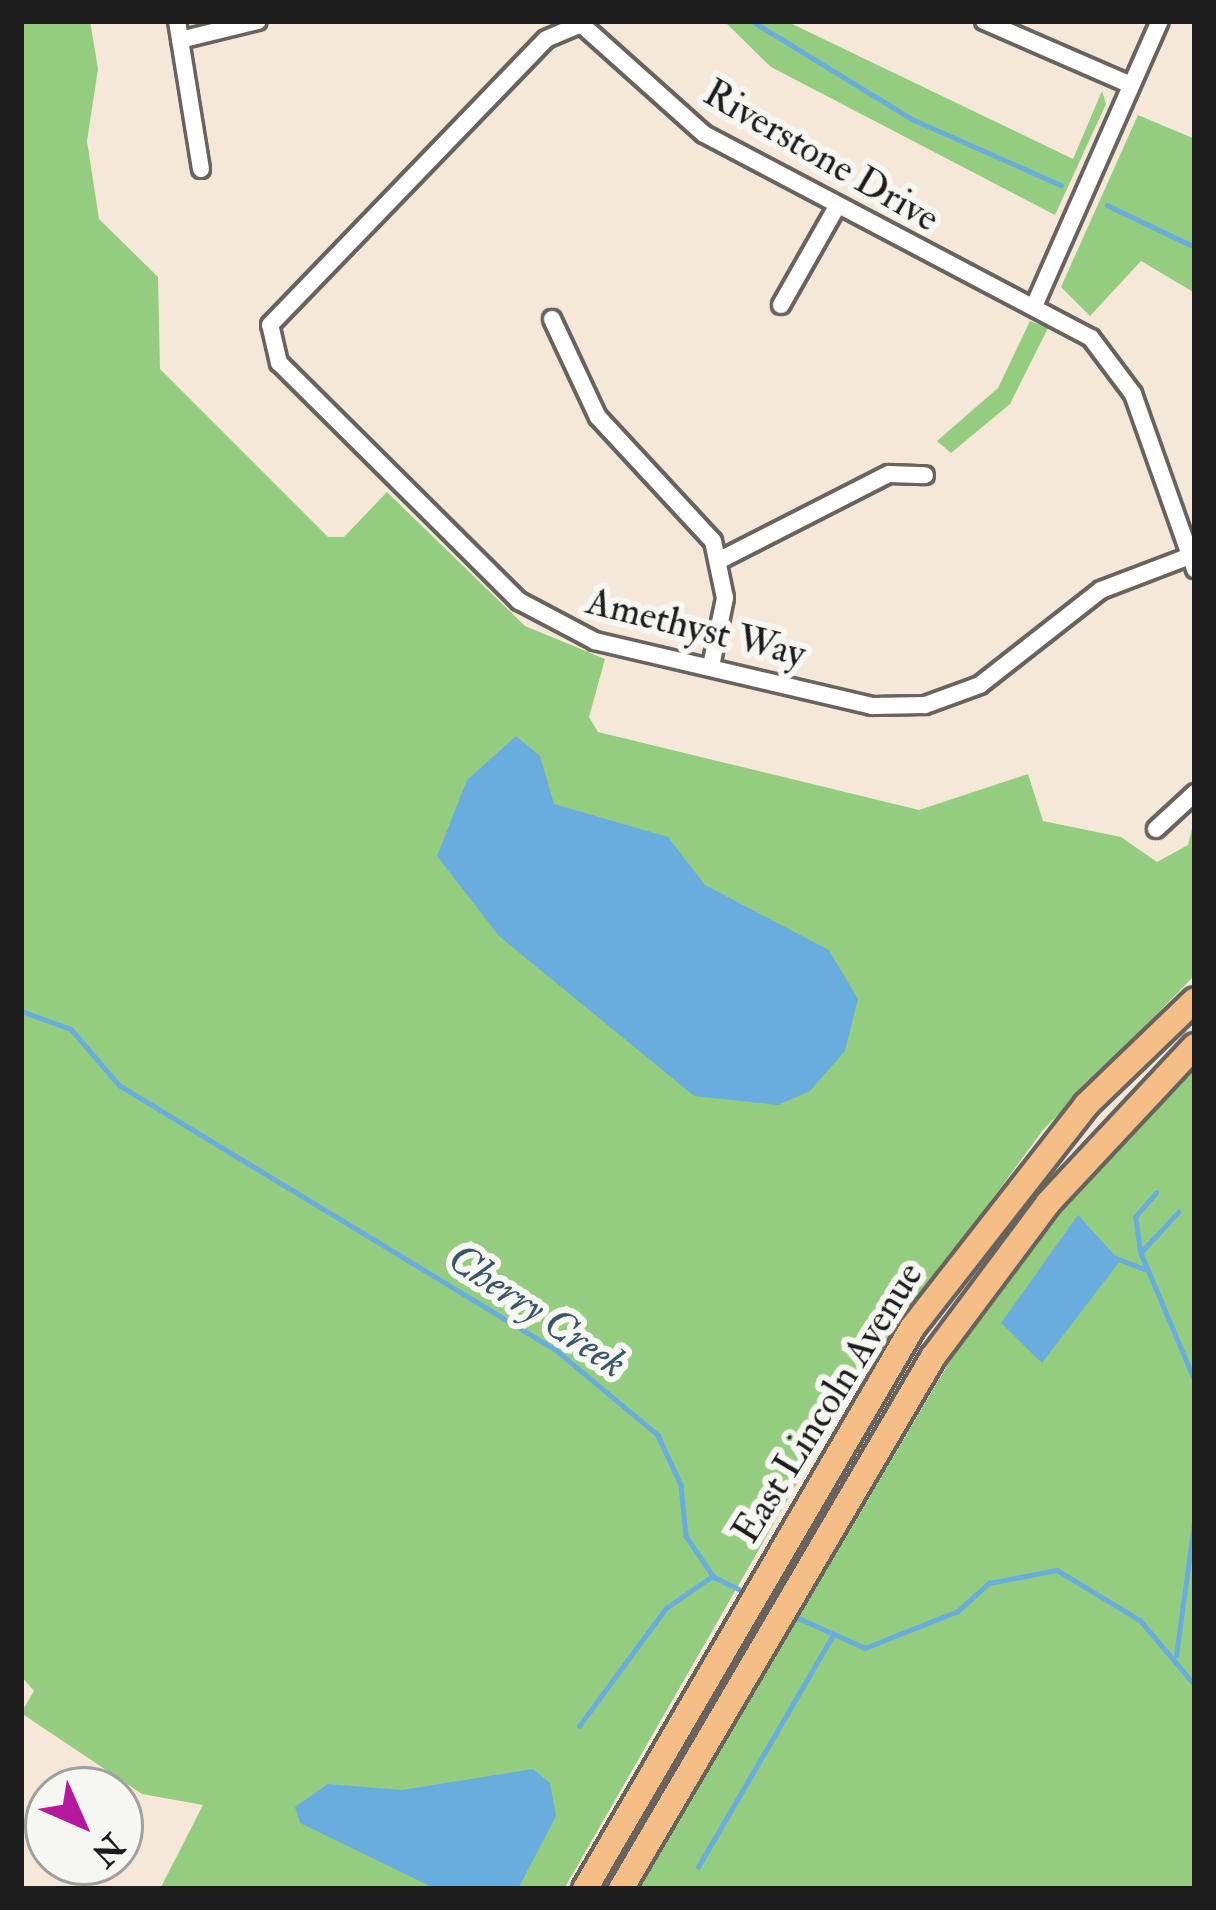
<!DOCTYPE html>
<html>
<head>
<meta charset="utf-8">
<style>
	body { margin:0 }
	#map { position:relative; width:1216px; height:1910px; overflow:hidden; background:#f5e8d8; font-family:"IM FELL Double Pica",serif }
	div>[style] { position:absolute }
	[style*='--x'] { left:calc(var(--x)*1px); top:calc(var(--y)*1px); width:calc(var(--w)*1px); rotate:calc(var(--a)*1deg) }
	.green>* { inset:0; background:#95cd80; transform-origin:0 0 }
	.water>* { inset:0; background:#69adde }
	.stream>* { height:4.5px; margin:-2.25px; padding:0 2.25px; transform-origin:2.25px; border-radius:2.25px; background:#69adde }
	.roads { filter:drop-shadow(3px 0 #68635e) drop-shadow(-3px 0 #68635e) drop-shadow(0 3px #68635e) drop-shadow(0 -3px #68635e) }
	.street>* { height:16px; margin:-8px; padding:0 8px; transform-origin:8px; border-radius:8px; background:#fff }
	.primary>* { height:24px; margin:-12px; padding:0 12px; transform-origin:12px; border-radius:12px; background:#f6be87 }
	span { translate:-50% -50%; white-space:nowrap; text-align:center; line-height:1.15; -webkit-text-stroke:12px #f6f6f2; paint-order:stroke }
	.street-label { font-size:39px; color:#1c1c1c }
	.water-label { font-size:42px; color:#3b566a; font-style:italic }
	.frame { position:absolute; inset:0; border:24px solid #1c1c1c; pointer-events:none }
	.north { position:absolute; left:24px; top:1766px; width:120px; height:120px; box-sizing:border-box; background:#f6f6f2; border:3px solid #9f9f9c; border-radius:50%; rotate:135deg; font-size:33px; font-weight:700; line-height:48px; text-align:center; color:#1c1c1c }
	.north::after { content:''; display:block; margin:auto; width:42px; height:54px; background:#b5179e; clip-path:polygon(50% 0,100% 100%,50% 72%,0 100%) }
</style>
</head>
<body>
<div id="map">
	<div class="green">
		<div style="clip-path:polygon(21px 21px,90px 21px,98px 69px,87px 141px,99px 219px,158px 277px,160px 369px,328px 537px,344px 537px,387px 492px,525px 626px,605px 659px,589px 717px,598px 732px,919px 810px,1028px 774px,1043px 821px,1121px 837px,1157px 862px,1188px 845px,1195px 817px,1195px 975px,1043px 1130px,846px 1398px,564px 1889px,160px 1889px,203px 1805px,142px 1794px,21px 1713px,34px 1691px,21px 1676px)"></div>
		<div style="clip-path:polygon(724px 21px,786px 21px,1073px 159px,1102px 91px,1106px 104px,1055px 215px,771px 67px)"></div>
		<div style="clip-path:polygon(1138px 115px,1195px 139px,1195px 293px,1141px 261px,1090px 316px,1061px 287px)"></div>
		<div style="clip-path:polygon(1030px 321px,1048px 328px,1010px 404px,951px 453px,937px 441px,998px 388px)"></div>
		<div style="clip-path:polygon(1195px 1066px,1195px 1889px,638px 1889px,957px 1349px,1066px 1203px)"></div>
		<div style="left:819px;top:1504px;width:10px;height:353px;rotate:29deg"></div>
	</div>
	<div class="water">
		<div style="clip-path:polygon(516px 736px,540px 756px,554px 804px,668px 837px,705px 885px,829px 950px,858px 999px,845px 1051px,810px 1091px,778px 1105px,694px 1096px,499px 936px,437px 856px,467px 780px)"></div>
		<div style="clip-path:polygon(1078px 1215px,1120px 1261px,1042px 1363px,1001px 1323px)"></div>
		<div style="clip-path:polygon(533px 1769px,550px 1783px,556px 1816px,518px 1889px,436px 1889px,300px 1823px,295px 1807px,328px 1784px,402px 1790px)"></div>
	</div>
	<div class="stream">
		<div style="--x:752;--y:21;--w:188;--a:31.5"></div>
		<div style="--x:912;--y:119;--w:163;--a:23.9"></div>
		<div style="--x:1107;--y:205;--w:98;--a:25.5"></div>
		<div style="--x:21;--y:1011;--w:53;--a:19.8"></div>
		<div style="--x:71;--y:1029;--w:74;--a:49.4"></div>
		<div style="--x:119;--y:1085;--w:511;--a:31.23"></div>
		<div style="--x:556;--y:1350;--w:133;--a:39.8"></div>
		<div style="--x:658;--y:1435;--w:55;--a:65.3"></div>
		<div style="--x:681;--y:1485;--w:51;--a:84.4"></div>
		<div style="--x:686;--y:1536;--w:50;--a:55.7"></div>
		<div style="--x:714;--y:1577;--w:39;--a:26"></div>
		<div style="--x:1179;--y:1212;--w:56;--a:132.8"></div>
		<div style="--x:1141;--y:1253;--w:139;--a:67.1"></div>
		<div style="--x:1140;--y:1251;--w:34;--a:-98"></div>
		<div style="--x:1135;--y:1217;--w:32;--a:-49"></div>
		<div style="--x:1116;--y:1258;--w:30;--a:21"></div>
		<div style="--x:792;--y:1615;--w:80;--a:24.3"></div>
		<div style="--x:865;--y:1648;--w:100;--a:-21.7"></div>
		<div style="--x:958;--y:1611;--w:42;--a:-42.1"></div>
		<div style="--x:989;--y:1583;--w:69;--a:-10.8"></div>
		<div style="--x:1057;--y:1570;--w:97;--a:31.1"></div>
		<div style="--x:1140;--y:1620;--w:85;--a:49.8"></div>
		<div style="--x:1176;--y:1656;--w:141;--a:-82.3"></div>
		<div style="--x:579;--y:1726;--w:147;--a:-53.6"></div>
		<div style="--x:666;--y:1608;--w:55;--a:-34.6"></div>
		<div style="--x:698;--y:1867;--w:268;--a:-59.8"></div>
	</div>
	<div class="roads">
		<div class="street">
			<div style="--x:177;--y:21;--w:150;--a:80.8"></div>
			<div style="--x:984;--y:21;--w:160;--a:23.5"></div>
			<div style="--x:180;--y:40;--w:80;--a:-13.7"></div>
			<div style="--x:1035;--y:304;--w:309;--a:-66.2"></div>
			<div style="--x:781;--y:305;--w:112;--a:-60.4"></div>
			<div style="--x:552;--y:319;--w:108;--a:64.9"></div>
			<div style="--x:598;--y:417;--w:169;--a:47.2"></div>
			<div style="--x:713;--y:541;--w:58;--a:78.1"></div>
			<div style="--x:725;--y:598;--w:69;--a:101.6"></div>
			<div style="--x:1190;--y:556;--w:95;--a:159.1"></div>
			<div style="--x:1101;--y:590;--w:154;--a:141.9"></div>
			<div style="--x:980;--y:685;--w:59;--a:160"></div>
			<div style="--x:925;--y:705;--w:53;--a:178.9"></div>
			<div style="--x:872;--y:706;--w:285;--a:-166.8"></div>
			<div style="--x:595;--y:641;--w:86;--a:-152.2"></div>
			<div style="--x:519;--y:601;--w:338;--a:-135.2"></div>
			<div style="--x:279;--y:363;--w:39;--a:-103"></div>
			<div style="--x:270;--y:325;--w:397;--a:-46"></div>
			<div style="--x:546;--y:39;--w:38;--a:-23"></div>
			<div style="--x:581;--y:24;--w:165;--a:41.8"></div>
			<div style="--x:704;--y:134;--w:437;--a:27.8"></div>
			<div style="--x:1091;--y:338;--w:70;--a:53.1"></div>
			<div style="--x:1133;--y:394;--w:186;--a:70.5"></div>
			<div style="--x:720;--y:560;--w:190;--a:-27"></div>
			<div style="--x:889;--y:474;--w:36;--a:2"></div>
			<div style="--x:1156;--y:829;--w:53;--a:-42.7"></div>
		</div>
		<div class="primary">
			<div style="--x:585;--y:1889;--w:649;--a:-59.76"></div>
			<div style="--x:912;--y:1328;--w:283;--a:-52"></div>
			<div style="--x:1086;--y:1105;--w:151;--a:-43.9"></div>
			<div style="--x:621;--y:1889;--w:617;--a:-59.61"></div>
			<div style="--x:933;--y:1357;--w:192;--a:-53.2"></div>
			<div style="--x:1048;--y:1203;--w:215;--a:-46.9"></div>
		</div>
	</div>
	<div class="street-label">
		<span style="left:821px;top:156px;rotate:30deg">Riverstone Drive</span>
		<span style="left:696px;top:628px;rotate:14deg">Amethyst Way</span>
		<span style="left:828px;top:1403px;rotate:-58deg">East Lincoln Avenue</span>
	</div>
	<div class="water-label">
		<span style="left:537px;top:1311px;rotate:34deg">Cherry Creek</span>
	</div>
	<div class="frame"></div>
	<div class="north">N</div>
</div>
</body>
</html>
